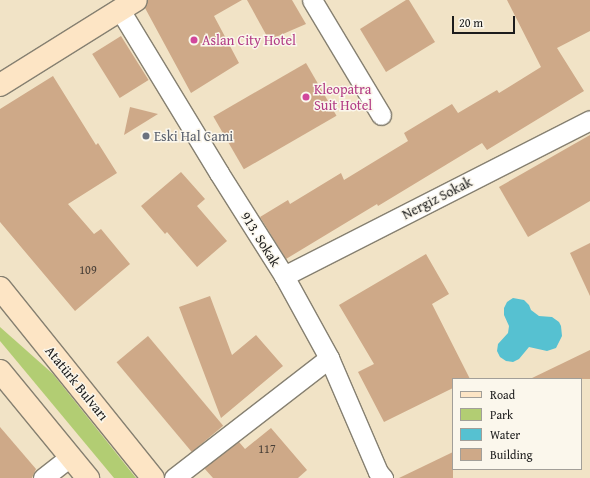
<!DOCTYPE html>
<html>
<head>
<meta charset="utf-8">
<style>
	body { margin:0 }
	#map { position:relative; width:590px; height:478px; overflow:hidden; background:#f1e3c6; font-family:"Gentium Book Plus",serif }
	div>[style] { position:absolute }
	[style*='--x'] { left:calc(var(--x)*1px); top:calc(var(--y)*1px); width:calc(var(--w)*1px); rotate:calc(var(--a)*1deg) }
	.green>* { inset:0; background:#b2cd73 }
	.water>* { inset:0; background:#56c1d1 }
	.building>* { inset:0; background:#cea988; transform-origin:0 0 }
	.roads { filter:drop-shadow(1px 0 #868071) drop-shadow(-1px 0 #868071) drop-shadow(0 1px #868071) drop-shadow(0 -1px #868071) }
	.street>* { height:19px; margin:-9.5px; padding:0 9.5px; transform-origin:9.5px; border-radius:9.5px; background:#fff }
	.secondary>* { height:22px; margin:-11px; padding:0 11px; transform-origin:11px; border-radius:11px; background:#fde5c5 }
	.dots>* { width:11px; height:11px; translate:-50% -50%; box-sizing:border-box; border:2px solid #fbf7ec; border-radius:50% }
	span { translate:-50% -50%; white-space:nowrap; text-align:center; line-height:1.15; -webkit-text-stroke:3px #fbf7ec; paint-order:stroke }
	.number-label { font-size:12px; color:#483f37 }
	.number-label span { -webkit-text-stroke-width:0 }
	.hotel-label { font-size:14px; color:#b23c85 }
	.left { translate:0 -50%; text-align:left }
	.worship-label { font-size:14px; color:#5b616d }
	.street-label { font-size:14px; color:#1c1c1c }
	.legend { position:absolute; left:452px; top:378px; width:130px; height:92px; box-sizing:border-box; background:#fbf7ec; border:1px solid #a29f99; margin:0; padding:5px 7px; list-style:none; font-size:12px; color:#1c1c1c }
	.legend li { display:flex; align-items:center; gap:8px; height:20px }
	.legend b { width:20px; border:1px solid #a29f99 }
	.scale { position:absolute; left:452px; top:16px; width:63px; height:18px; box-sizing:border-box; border:2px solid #1c1c1c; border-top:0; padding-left:5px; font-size:12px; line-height:14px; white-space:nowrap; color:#1c1c1c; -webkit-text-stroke:3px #fbf7ec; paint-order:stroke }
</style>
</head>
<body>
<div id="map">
	<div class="green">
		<div style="clip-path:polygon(0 327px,53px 374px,136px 478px,114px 478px,0 341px)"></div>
	</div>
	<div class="water">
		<div style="clip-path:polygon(513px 298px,524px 300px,529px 305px,531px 310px,539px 316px,552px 317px,559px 322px,561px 326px,562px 336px,556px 348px,547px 351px,529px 347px,519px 359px,513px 362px,506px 361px,500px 357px,497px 351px,498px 344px,508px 333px,509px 326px,504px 315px,504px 308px,507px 302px)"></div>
	</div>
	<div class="building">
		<div style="clip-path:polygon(148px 0,242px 0,214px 16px,239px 63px,191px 93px,145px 8px)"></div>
		<div style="clip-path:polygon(247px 0,292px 0,306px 24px,269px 40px)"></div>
		<div style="clip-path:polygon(406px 0,409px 0,435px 42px,386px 72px,360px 29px)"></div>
		<div style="clip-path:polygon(507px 0,590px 0,590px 31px,557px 48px,584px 91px,487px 150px,482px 143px,378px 206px,377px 204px,286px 259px,260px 217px,288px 200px,290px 204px,341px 173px,344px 180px,408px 141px,404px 133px,452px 104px,458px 113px,497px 90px,499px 93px,541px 67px)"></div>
		<div style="left:121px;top:36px;width:52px;height:34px;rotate:58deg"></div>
		<div style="left:306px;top:63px;width:61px;height:107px;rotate:60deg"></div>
		<div style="clip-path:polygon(53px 76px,96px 145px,98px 143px,117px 173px,68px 204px,94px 234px,101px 229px,130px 264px,75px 311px,0 222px,0 109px)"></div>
		<div style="clip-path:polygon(130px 107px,158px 114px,124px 135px)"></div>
		<div style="clip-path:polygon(590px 135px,590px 201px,528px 237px,499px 187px)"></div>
		<div style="clip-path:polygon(181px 172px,205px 199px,197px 206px,227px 241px,197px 267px,167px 232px,165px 234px,141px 206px)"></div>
		<div style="clip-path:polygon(590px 243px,590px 296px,570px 253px)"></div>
		<div style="clip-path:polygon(426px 254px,449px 294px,432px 304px,470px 379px,453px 379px,453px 388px,384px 422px,358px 372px,374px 364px,339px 305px)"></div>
		<div style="clip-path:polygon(210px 296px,232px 355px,256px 335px,283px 366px,221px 418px,179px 307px)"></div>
		<div style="left:148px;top:336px;width:117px;height:41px;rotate:50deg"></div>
		<div style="clip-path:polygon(590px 350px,590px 379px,530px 379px)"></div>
		<div style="clip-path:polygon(0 427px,36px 469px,32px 478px,0 478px)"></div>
		<div style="clip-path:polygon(271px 428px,307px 470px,298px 478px,213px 478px,204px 468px,239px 442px,245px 449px)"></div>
		<div style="clip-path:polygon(453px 452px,453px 478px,399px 478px)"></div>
	</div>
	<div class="roads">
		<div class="street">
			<div style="--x:312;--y:0;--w:134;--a:59"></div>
			<div style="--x:120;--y:10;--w:191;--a:58.7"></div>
			<div style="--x:219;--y:173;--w:122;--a:57.7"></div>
			<div style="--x:284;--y:276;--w:94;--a:61.2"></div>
			<div style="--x:329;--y:358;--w:124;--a:66.7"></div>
			<div style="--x:378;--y:472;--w:8;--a:50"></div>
			<div style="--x:284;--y:276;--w:343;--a:-27"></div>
			<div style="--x:43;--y:478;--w:34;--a:-38"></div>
			<div style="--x:174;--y:478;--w:196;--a:-37.7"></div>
		</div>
		<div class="secondary">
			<div style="--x:0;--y:85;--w:160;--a:-32"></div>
			<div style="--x:0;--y:288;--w:244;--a:51.2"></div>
			<div style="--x:0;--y:371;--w:139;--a:50.6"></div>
		</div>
	</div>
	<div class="dots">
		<div style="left:194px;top:40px;background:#d1479c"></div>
		<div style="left:306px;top:97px;background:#d1479c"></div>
		<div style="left:146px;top:136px;background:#6b7280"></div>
	</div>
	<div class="number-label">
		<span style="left:88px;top:270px">109</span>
		<span style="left:267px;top:449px">117</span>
	</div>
	<div class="hotel-label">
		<span class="left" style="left:202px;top:40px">Aslan City Hotel</span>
		<span class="left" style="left:314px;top:97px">Kleopatra<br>Suit Hotel</span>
	</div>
	<div class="worship-label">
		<span class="left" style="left:154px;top:136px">Eski Hal Cami</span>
	</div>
	<div class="street-label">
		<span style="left:437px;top:198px;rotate:-27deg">Nergiz Sokak</span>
		<span style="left:261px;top:239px;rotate:58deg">913. Sokak</span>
		<span style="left:77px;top:383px;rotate:51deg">Atatürk Bulvarı</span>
	</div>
	<ul class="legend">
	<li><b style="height:5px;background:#fde5c5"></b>Road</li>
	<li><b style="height:11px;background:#b2cd73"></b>Park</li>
	<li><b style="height:11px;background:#56c1d1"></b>Water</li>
	<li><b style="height:11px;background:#cea988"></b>Building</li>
	</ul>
	<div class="scale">20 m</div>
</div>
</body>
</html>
